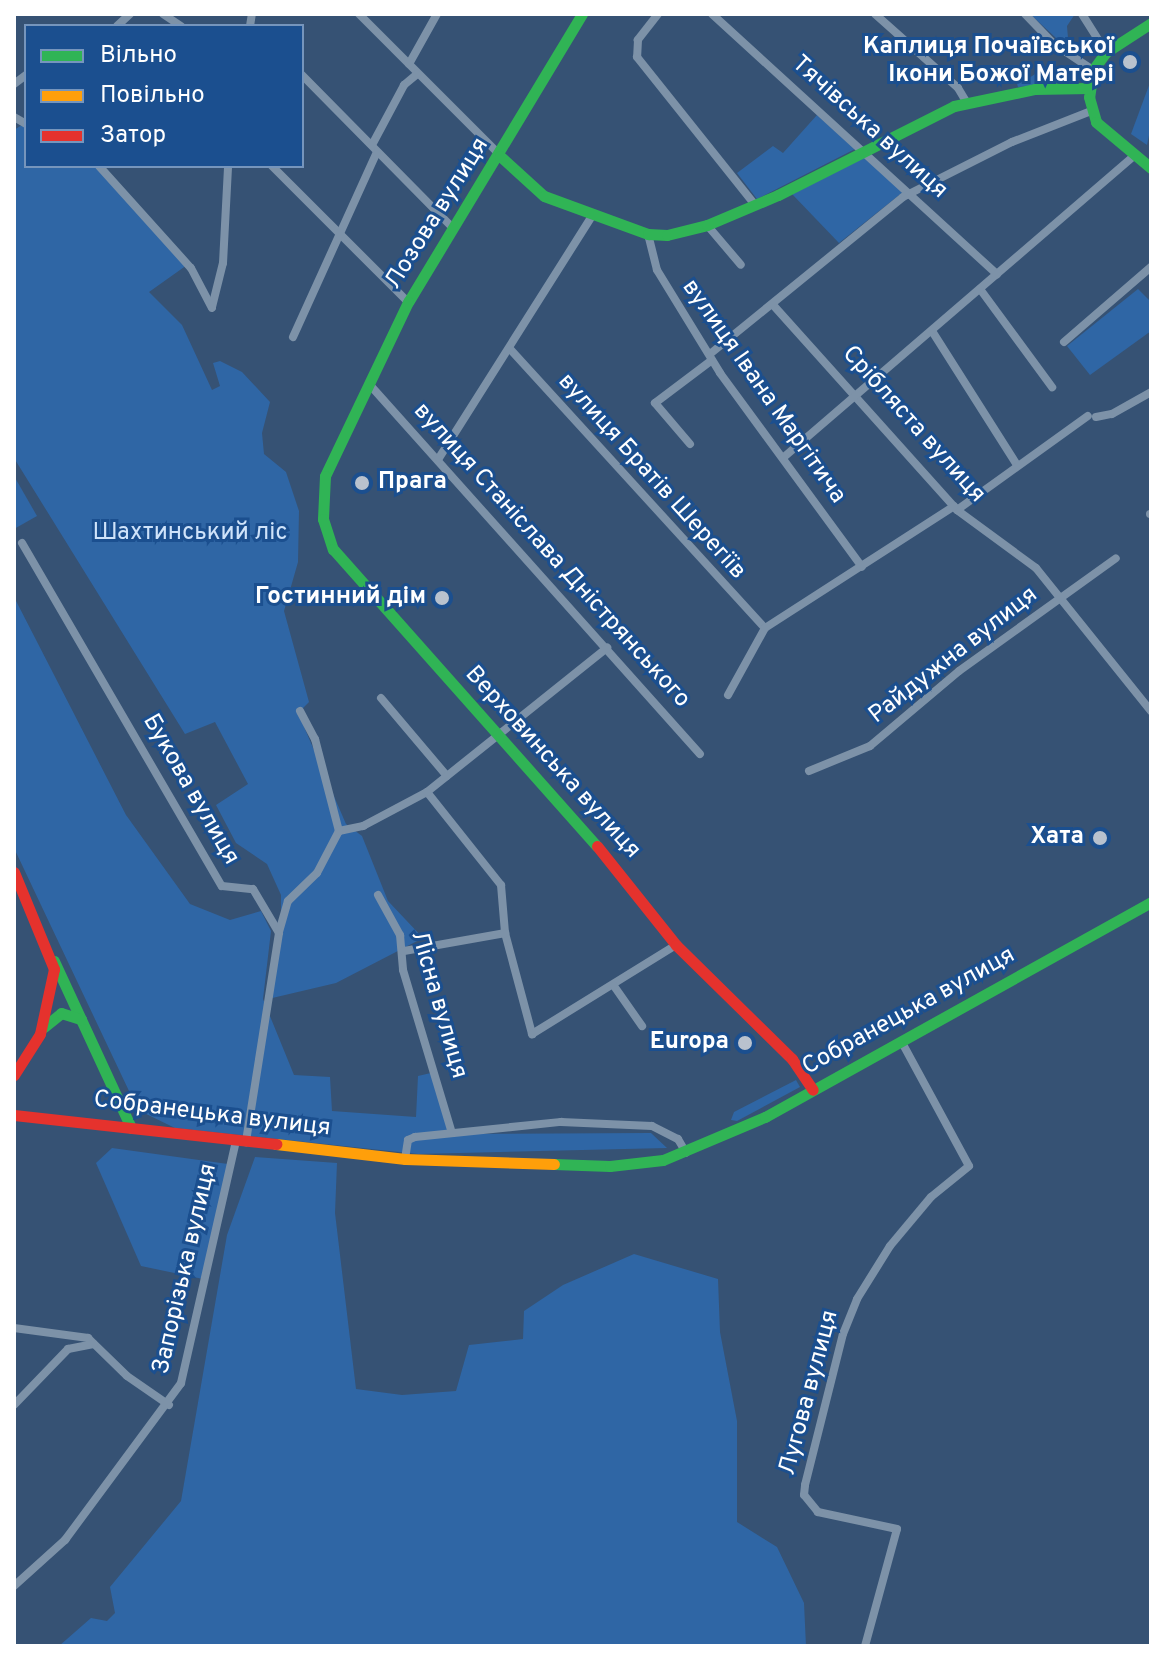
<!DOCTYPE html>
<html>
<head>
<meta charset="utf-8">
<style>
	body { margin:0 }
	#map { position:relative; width:1165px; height:1660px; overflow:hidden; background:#365274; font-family:Overpass,sans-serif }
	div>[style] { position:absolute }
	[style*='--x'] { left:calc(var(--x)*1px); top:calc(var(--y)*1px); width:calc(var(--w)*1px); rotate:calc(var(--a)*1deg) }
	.green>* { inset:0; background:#2f66a5 }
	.street>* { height:8px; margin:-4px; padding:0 4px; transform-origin:4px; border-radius:4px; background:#7d92a8 }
	.fast>* { height:11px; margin:-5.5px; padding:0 5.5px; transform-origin:5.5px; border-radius:5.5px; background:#30b455 }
	.slow>* { height:11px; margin:-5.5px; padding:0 5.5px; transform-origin:5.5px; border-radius:5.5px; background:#ff9f0a }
	.jam>* { height:11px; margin:-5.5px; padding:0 5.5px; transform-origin:5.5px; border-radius:5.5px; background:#e5322d }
	.dots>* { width:22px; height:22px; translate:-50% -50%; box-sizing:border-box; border:4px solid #1b4f8f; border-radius:50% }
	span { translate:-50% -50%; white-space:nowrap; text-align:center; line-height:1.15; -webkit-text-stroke:6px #1b4f8f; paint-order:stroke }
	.poi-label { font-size:24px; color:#fff; font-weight:700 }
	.right { translate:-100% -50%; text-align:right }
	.left { translate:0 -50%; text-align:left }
	.street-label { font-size:24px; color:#fff }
	.park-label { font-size:24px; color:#cfe3fa }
	.frame { position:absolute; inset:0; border:16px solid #fff; pointer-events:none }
	.legend { position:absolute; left:24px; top:24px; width:280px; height:144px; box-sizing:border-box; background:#1b4f8f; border:2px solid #7695bc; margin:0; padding:10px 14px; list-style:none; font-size:24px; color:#fff }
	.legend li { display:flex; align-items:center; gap:16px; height:40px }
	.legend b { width:40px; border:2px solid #7695bc }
</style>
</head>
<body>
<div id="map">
	<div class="green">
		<div style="clip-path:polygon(1030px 14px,1075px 14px,1067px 26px,1069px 50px)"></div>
		<div style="clip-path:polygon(1045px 68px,1075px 77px,1080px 81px,1018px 87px,1016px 80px,1024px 81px)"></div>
		<div style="clip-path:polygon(1151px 80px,1151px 126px,1147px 145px,1131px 134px)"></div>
		<div style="clip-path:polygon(817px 115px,855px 149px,757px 199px,737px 173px,773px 146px,783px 153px)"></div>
		<div style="clip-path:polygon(22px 125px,26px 126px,26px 166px,101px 166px,187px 265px,149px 292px,182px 325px,212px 390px,220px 386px,213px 363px,220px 361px,242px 372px,270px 402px,262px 433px,264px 454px,286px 472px,299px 511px,298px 562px,284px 611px,309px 702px,298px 713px,346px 824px,362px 836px,388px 901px,423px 938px,336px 983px,268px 999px,281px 935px,281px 895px,267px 864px,236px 843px,216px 805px,248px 784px,215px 722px,185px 734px,14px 458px,14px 130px)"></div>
		<div style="clip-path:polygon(863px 157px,903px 192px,839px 243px,792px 194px)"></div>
		<div style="clip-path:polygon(1138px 289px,1151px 302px,1151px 331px,1090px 375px,1067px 346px)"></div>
		<div style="clip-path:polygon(14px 476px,37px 516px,14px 529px)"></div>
		<div style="clip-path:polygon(14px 597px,126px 815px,190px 904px,230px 920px,261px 911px,271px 931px,263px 999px,294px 1075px,330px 1077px,332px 1111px,416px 1117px,418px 1076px,435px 1072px,449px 1134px,651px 1133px,667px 1148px,418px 1154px,175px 1128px,138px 1110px,14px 848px)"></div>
		<div style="clip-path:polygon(796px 1080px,800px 1087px,737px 1121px,731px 1120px,734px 1112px)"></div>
		<div style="clip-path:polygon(112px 1148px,228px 1164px,203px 1279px,141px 1266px,96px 1163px)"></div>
		<div style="clip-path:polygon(255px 1157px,337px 1163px,335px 1213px,356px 1389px,402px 1395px,456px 1391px,469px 1345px,523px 1339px,524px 1311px,563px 1285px,634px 1254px,718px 1279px,720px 1332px,737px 1421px,737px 1522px,777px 1547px,804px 1603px,806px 1646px,59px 1646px,91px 1618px,107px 1621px,115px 1613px,110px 1587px,181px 1501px,227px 1235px)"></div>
	</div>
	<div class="street">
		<div style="--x:163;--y:14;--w:22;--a:34"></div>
		<div style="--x:359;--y:14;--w:199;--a:45"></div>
		<div style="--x:658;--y:14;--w:33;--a:128"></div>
		<div style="--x:638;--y:40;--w:17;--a:93"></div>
		<div style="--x:637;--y:57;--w:189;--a:51.4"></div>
		<div style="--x:712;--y:14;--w:386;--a:42.4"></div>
		<div style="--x:875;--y:14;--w:111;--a:41.7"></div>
		<div style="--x:958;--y:88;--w:17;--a:59"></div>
		<div style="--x:1025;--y:14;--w:42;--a:46"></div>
		<div style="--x:1054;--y:44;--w:47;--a:33.7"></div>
		<div style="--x:1082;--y:14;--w:45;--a:57.7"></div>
		<div style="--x:117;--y:26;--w:18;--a:-43"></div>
		<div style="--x:250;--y:26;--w:12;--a:-81"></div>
		<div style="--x:409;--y:64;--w:57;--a:-60.8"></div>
		<div style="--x:302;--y:75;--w:216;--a:45.4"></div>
		<div style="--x:14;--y:84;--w:15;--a:-37"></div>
		<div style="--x:14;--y:117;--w:14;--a:30"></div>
		<div style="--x:372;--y:145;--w:68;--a:-61.9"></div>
		<div style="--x:404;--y:85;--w:17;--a:-40"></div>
		<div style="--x:99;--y:166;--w:137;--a:48"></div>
		<div style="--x:191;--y:268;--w:45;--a:62.3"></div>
		<div style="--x:272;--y:166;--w:192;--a:45"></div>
		<div style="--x:707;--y:225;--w:52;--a:49.6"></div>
		<div style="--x:648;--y:234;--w:37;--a:76"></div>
		<div style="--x:657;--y:270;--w:121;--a:58.5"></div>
		<div style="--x:720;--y:373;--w:240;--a:53.8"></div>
		<div style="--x:980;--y:289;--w:122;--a:53.7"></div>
		<div style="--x:774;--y:306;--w:274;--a:48.1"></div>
		<div style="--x:957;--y:510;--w:98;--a:36.3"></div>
		<div style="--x:1036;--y:568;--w:184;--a:51.2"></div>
		<div style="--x:212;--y:307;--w:45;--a:-76"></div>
		<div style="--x:223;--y:263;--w:97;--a:-87"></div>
		<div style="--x:932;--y:331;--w:159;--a:57.6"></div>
		<div style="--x:293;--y:337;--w:203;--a:-65.6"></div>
		<div style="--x:1064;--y:342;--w:115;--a:-40.8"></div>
		<div style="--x:510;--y:349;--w:378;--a:47.6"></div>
		<div style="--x:710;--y:354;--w:249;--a:-39.1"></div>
		<div style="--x:903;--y:197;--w:122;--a:-26.8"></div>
		<div style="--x:1012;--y:142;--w:85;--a:-21.4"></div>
		<div style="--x:370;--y:385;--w:495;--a:48.2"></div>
		<div style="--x:1096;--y:417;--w:16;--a:-11"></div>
		<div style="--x:1112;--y:414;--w:45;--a:-29.4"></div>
		<div style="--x:690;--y:444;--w:54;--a:-130.5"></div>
		<div style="--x:655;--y:403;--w:71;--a:-37"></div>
		<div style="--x:784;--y:457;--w:463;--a:-40.7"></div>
		<div style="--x:439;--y:458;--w:286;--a:-57.7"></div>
		<div style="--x:957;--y:510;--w:161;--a:-35.7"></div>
		<div style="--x:1150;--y:514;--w:1;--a:0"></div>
		<div style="--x:22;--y:543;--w:397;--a:59.8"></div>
		<div style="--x:222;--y:886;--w:31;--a:6"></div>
		<div style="--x:253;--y:889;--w:51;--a:59.4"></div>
		<div style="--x:279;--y:933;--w:212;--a:99"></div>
		<div style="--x:728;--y:695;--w:77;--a:-61.1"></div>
		<div style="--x:765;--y:628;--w:225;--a:-32.8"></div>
		<div style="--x:381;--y:698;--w:102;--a:49.8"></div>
		<div style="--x:300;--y:711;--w:32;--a:62"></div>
		<div style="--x:315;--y:739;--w:95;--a:75.4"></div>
		<div style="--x:809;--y:771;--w:66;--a:-22.3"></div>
		<div style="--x:870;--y:746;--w:116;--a:-40.1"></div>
		<div style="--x:959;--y:671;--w:193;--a:-35.7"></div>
		<div style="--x:427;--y:792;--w:119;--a:51.5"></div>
		<div style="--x:501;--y:885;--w:48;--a:85.2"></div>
		<div style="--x:505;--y:933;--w:105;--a:75"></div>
		<div style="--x:532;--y:1034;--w:169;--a:-31.7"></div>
		<div style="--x:378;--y:895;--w:46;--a:61.2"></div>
		<div style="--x:400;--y:935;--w:35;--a:85"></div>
		<div style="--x:403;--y:970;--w:167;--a:73.3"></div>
		<div style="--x:279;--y:932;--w:32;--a:-74"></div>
		<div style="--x:288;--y:901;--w:40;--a:-44"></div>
		<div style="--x:317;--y:873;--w:47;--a:-62.4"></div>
		<div style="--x:339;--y:831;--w:25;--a:-12"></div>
		<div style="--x:363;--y:826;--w:72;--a:-28"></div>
		<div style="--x:427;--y:792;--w:231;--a:-38.7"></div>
		<div style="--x:404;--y:951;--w:103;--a:-10.1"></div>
		<div style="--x:614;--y:986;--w:49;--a:55"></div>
		<div style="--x:405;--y:1159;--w:19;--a:-81"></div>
		<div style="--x:408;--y:1140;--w:8;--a:-23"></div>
		<div style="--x:415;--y:1137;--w:147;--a:-5.9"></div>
		<div style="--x:561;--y:1122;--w:91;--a:2.5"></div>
		<div style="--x:652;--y:1126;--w:29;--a:27"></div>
		<div style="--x:678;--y:1139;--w:16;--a:60"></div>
		<div style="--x:14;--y:1328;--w:75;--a:7.7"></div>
		<div style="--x:88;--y:1338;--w:54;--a:44.3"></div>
		<div style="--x:127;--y:1376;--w:51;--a:34.6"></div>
		<div style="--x:14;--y:1405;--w:78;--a:-46"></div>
		<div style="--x:68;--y:1349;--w:26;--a:-11"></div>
		<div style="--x:14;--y:1586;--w:69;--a:-42"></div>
		<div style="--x:65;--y:1540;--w:195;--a:-53.5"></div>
		<div style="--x:181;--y:1383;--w:248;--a:-77.2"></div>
		<div style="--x:865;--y:1646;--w:121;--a:-74.7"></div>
		<div style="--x:897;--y:1529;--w:81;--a:-167.9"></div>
		<div style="--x:818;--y:1512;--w:22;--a:-129"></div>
		<div style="--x:804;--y:1495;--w:10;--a:-84"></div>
		<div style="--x:805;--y:1485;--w:156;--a:-75.9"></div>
		<div style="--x:843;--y:1334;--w:38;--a:-68"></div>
		<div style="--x:857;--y:1299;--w:62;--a:-58.1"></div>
		<div style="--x:890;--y:1246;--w:64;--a:-50.1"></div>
		<div style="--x:931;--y:1197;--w:49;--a:-39.2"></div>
		<div style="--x:969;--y:1166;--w:142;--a:-118.5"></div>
	</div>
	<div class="fast">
		<div style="--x:582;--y:14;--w:336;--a:121.1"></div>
		<div style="--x:408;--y:302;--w:193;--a:115.5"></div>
		<div style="--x:325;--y:476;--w:43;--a:92.7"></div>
		<div style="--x:323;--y:519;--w:32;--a:72"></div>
		<div style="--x:333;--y:549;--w:397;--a:48.4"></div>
		<div style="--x:1151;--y:23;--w:54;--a:147.2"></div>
		<div style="--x:1106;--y:52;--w:22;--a:126"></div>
		<div style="--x:1093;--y:70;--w:27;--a:98"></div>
		<div style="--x:1089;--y:97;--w:26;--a:74"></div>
		<div style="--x:1096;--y:122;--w:72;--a:39.9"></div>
		<div style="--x:500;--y:156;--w:59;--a:42.3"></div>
		<div style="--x:544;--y:196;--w:111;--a:20.1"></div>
		<div style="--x:648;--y:234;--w:19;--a:3"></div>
		<div style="--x:667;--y:235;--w:41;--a:-14"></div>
		<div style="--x:707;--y:225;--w:77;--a:-22.9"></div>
		<div style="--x:778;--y:195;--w:197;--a:-26.8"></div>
		<div style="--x:954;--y:106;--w:83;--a:-11.9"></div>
		<div style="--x:1035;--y:89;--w:54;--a:-1.1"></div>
		<div style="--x:54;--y:961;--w:184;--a:65.2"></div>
		<div style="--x:44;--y:1027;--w:22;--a:-39"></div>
		<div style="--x:61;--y:1013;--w:21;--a:17"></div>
		<div style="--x:554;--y:1164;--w:56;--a:2"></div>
		<div style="--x:610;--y:1166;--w:53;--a:-6.5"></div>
		<div style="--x:663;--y:1160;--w:111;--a:-22.9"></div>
		<div style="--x:765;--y:1117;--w:442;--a:-29.1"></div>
	</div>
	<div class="slow">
		<div style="--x:276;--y:1144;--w:130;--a:6.6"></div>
		<div style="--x:405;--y:1159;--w:149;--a:1.9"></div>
	</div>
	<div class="jam">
		<div style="--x:597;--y:846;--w:127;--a:51.4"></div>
		<div style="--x:676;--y:945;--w:163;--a:44.5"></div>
		<div style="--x:792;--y:1059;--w:37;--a:56"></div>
		<div style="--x:14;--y:872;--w:105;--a:67.6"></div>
		<div style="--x:54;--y:969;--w:66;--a:102.2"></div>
		<div style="--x:40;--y:1034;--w:49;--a:122.4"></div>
		<div style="--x:14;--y:1115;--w:264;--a:6.3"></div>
	</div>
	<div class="dots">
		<div style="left:1130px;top:62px;background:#b9c2ce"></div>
		<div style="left:362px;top:483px;background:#b9c2ce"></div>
		<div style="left:442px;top:598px;background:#b9c2ce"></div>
		<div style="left:1100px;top:838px;background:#b9c2ce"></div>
		<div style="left:745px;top:1043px;background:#b9c2ce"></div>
	</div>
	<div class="poi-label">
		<span class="right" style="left:1114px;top:62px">Каплиця Почаївської<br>Ікони Божої Матері</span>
		<span class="left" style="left:378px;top:483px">Прага</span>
		<span class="right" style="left:426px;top:598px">Гостинний дім</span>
		<span class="right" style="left:1084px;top:838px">Хата</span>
		<span class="right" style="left:729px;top:1043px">Europa</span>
	</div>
	<div class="street-label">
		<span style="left:869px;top:128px;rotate:42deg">Тячівська вулиця</span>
		<span style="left:438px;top:214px;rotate:-58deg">Лозова вулиця</span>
		<span style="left:763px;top:392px;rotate:55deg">вулиця Івана Маргітича</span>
		<span style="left:913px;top:425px;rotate:48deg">Срібляста вулиця</span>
		<span style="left:651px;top:477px;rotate:48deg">вулиця Братів Шерегіїв</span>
		<span style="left:551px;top:556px;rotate:48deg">вулиця Станіслава Дністрянського</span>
		<span style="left:954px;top:656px;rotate:-38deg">Райдужна вулиця</span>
		<span style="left:552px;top:763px;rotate:48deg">Верховинська вулиця</span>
		<span style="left:190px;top:790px;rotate:60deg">Букова вулиця</span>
		<span style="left:438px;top:1005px;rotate:74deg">Лісна вулиця</span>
		<span style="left:909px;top:1012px;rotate:-29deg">Собранецька вулиця</span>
		<span style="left:212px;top:1115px;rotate:7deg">Собранецька вулиця</span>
		<span style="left:186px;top:1269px;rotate:-77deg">Запорізька вулиця</span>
		<span style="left:810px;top:1393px;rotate:-75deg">Лугова вулиця</span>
	</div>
	<div class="park-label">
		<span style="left:190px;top:534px">Шахтинський ліс</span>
	</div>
	<div class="frame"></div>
	<ul class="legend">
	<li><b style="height:10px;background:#30b455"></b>Вільно</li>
	<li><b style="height:10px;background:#ff9f0a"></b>Повільно</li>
	<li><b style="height:10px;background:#e5322d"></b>Затор</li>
	</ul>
</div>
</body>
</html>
